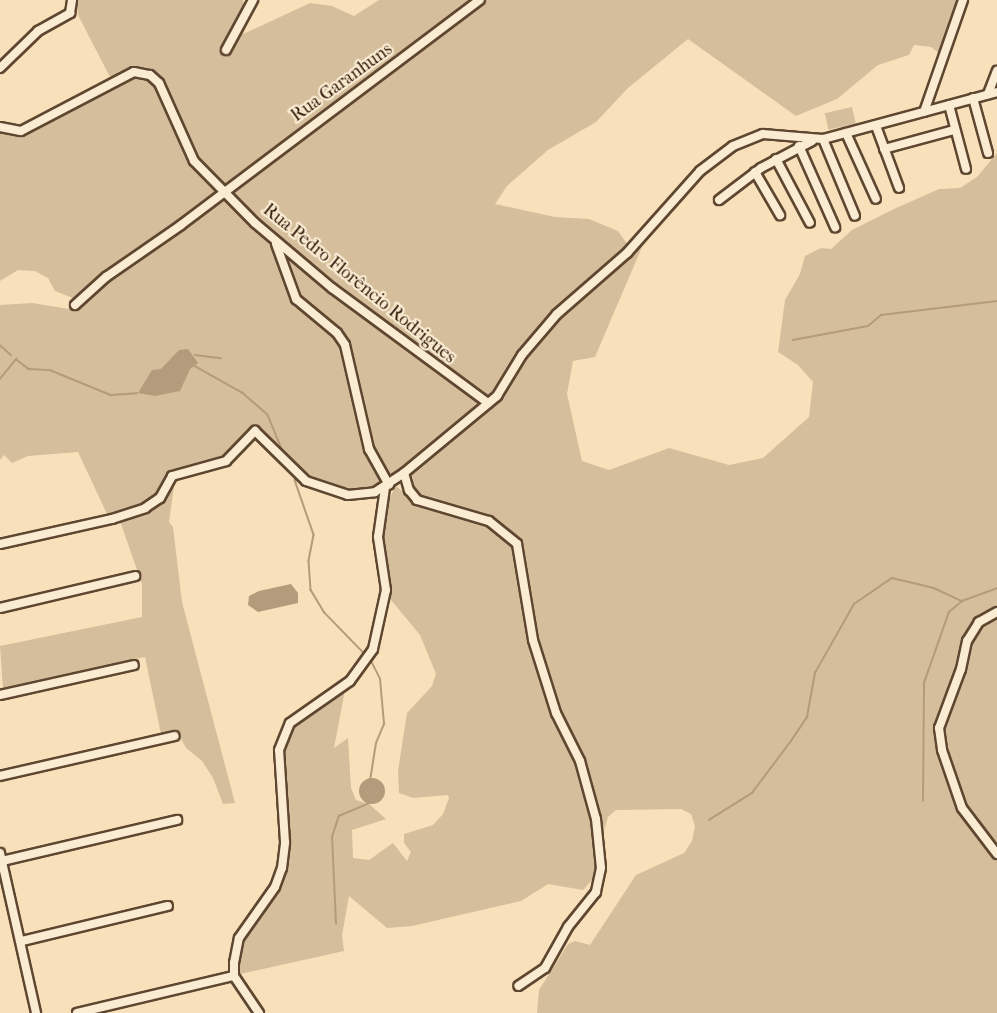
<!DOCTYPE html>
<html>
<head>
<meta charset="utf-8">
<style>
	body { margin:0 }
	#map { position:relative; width:997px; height:1013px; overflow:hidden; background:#f8e1ba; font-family:"IM FELL French Canon",serif }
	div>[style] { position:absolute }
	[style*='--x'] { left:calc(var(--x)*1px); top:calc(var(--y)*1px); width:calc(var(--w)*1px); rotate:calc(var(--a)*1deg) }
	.green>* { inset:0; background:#d5be9b; transform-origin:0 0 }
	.water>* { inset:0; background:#b39b7b }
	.round { border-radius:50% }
	.stream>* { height:1.5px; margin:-0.75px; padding:0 0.75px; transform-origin:0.75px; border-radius:0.75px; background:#b39b7b }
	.roads { filter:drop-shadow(2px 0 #5f4630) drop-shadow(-2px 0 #5f4630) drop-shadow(0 2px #5f4630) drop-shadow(0 -2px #5f4630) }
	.minor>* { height:8px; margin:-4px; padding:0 4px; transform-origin:4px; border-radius:4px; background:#faecd2 }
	span { translate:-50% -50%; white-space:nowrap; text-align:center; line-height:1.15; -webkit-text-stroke:4.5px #faecd2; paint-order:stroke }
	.street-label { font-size:18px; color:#2c1202 }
</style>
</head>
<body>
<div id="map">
	<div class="green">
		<div style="clip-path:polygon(75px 0,243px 0,246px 25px,243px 34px,310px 3px,332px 6px,354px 16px,379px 0,960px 0,939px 53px,931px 47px,914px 45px,909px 55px,878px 65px,837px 99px,796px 116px,688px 39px,628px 88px,596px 122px,548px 150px,507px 186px,495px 204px,555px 217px,589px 219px,618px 231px,627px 244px,616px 268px,645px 240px,595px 357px,573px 361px,567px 394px,582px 461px,609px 470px,669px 448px,729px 465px,763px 458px,809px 417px,813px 382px,798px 365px,778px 352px,785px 300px,800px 274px,805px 256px,821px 248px,831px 249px,852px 230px,894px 209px,939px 189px,960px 188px,977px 177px,997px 153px,997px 1013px,537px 1013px,539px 990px,568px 944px,575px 941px,590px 945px,636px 875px,684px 853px,692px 841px,695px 826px,691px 814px,681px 809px,616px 810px,608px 817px,602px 837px,535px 635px,519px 541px,507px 527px,484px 515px,421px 499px,411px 487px,410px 473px,380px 478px,380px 484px,368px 491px,314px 482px,259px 428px,239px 452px,175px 479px,169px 522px,173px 527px,182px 602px,235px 803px,223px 804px,213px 778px,202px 761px,186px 748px,178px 733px,161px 734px,145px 657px,3px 688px,0 646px,142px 617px,142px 584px,121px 524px,108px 516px,78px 452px,28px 456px,12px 463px,4px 455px,0 460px,0 305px,32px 303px,69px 309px,102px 285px,96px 280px,75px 299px,55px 291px,48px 278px,35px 271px,18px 270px,0 281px,0 131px,17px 137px,25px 133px,111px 79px,79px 17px)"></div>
		<div style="left:852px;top:107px;width:17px;height:28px;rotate:77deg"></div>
		<div style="clip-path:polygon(396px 486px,422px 507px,481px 521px,508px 538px,516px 550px,525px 628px,548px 705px,575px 759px,597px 849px,597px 874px,583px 890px,548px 884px,521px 901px,412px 926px,387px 928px,349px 896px,342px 935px,344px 951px,240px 974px,240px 951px,250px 927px,280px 885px,287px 863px,289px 833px,282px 767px,289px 731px,299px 719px,345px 690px,334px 748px,348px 738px,351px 788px,356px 800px,369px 804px,386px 819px,352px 830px,353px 858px,369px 860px,393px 843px,407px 861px,411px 852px,404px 843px,404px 834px,433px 825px,443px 814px,449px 798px,448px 795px,413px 798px,399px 793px,398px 771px,407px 713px,432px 686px,436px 674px,420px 635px,391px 600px,383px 533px,386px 504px)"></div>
	</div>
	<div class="water">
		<div style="clip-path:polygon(188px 349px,198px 363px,190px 369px,180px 391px,155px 396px,138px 393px,152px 370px,161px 369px,179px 350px)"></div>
		<div style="clip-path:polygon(291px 584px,298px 593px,298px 603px,258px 612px,248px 605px,249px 596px,259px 591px)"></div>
		<div class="round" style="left:359px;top:778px;width:26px;height:26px"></div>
	</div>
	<div class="stream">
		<div style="--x:793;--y:340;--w:76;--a:-10.6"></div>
		<div style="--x:868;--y:326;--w:17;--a:-40"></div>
		<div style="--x:881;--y:315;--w:117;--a:-6.9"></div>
		<div style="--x:0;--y:345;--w:15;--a:42"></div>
		<div style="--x:195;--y:355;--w:26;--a:7"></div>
		<div style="--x:193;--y:365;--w:57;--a:29.2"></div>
		<div style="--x:243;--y:393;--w:33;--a:41"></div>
		<div style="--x:268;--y:415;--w:42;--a:67.7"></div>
		<div style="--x:0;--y:379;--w:26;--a:-51"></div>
		<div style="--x:16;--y:359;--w:16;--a:38"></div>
		<div style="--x:29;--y:369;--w:21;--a:3"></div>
		<div style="--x:50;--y:370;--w:66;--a:22.3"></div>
		<div style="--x:111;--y:395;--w:26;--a:-4"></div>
		<div style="--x:295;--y:480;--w:58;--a:70.9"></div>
		<div style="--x:314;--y:535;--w:26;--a:101"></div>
		<div style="--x:309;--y:561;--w:29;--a:86"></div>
		<div style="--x:311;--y:590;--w:26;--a:59"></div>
		<div style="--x:324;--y:612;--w:57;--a:45.7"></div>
		<div style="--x:370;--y:781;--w:38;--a:-81"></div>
		<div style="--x:376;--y:743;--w:21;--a:-67"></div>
		<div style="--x:384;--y:724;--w:45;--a:-95.1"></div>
		<div style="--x:380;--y:679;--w:18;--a:-117"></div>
		<div style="--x:923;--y:801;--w:118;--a:-89.5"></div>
		<div style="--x:924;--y:683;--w:75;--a:-70.6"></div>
		<div style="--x:949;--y:612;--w:17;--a:-40"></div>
		<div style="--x:962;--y:601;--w:37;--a:-20"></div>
		<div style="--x:709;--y:820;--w:51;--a:-32.1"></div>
		<div style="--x:752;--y:793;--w:65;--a:-53.1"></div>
		<div style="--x:791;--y:741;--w:29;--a:-56"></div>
		<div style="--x:807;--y:717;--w:45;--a:-79.7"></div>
		<div style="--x:815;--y:673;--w:79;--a:-60.5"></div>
		<div style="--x:854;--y:604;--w:46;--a:-34.4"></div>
		<div style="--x:892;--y:578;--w:43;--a:13.4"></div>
		<div style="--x:934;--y:588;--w:31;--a:25"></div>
		<div style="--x:336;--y:924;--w:87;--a:-92.6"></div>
		<div style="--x:332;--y:837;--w:22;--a:-72"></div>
		<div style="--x:339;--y:816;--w:33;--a:-23"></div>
	</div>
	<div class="roads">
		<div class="minor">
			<div style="--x:226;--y:50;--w:57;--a:-61.6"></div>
			<div style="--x:0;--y:68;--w:53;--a:-44.2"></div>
			<div style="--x:38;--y:31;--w:37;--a:-29"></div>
			<div style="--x:70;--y:13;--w:13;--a:-81"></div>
			<div style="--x:988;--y:94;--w:25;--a:-69"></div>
			<div style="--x:973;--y:98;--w:57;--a:74.7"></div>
			<div style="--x:949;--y:105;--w:66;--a:75.1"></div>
			<div style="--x:924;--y:112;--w:119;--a:-70.8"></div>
			<div style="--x:876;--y:126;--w:66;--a:69.6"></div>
			<div style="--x:0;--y:127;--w:21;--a:11"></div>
			<div style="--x:21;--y:131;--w:127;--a:-27.6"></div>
			<div style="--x:134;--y:72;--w:16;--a:11"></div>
			<div style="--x:150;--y:75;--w:12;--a:42"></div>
			<div style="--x:159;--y:83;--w:85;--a:65.8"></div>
			<div style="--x:194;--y:161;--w:87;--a:45.5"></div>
			<div style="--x:255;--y:223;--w:101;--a:40.2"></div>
			<div style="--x:332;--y:288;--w:194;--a:36.4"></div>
			<div style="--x:846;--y:133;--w:72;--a:65.6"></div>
			<div style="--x:823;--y:139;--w:83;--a:67.4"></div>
			<div style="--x:799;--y:146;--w:89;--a:66"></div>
			<div style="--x:884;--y:149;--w:73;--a:-15.2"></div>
			<div style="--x:776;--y:159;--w:72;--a:62"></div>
			<div style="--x:755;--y:172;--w:50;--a:59.8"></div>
			<div style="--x:719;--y:200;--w:53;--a:-37.3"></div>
			<div style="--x:761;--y:168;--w:58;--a:-27.9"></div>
			<div style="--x:276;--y:244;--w:59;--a:70"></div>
			<div style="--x:296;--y:299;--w:53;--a:39.7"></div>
			<div style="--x:337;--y:333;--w:14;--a:56"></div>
			<div style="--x:345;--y:345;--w:107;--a:77"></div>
			<div style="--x:369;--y:449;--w:41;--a:60.9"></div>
			<div style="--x:75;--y:305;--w:42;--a:-42.1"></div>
			<div style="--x:106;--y:277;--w:91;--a:-34.7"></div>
			<div style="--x:181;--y:225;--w:374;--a:-37"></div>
			<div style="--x:404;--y:473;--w:18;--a:74"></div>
			<div style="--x:409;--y:490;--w:13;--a:51"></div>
			<div style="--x:417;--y:500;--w:75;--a:16.3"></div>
			<div style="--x:489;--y:521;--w:36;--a:39"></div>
			<div style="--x:517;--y:544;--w:97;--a:80.5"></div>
			<div style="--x:533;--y:640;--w:77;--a:72.5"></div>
			<div style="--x:556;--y:713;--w:54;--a:63.4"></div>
			<div style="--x:580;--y:761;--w:60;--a:74.6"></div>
			<div style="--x:596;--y:819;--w:49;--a:84.2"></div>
			<div style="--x:601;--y:868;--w:25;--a:102"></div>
			<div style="--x:596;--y:892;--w:45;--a:128.7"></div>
			<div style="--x:568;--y:927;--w:47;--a:119.3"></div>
			<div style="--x:545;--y:968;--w:32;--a:146"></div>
			<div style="--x:0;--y:544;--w:115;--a:-12.6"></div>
			<div style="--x:112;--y:519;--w:35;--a:-18"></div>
			<div style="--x:145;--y:508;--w:18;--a:-34"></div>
			<div style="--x:160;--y:498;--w:25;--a:-61"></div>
			<div style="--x:172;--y:476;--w:56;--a:-15.5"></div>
			<div style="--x:226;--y:461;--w:42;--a:-46"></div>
			<div style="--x:255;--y:431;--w:71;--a:44.4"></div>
			<div style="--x:306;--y:481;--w:44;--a:18.4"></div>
			<div style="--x:348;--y:495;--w:27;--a:-6"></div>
			<div style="--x:375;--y:492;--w:35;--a:-33"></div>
			<div style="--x:404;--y:473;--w:121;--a:-39.6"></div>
			<div style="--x:497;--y:396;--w:48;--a:-58.6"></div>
			<div style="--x:522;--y:355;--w:54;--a:-49.5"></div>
			<div style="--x:557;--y:314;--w:93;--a:-41.1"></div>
			<div style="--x:627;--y:253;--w:110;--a:-48.3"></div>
			<div style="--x:700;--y:171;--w:41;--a:-37.1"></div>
			<div style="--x:733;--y:146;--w:32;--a:-22"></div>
			<div style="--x:763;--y:134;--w:60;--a:4.8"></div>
			<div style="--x:823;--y:139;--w:180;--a:-15.1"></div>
			<div style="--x:0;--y:608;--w:139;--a:-13.3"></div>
			<div style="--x:997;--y:612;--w:21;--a:151"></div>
			<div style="--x:979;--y:622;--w:22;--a:122"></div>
			<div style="--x:967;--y:641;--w:29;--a:102"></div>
			<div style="--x:961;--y:669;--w:63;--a:110.4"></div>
			<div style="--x:939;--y:728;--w:22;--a:82"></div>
			<div style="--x:942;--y:750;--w:61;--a:71"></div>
			<div style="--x:962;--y:808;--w:58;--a:52.7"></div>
			<div style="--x:0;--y:695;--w:137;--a:-12.6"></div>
			<div style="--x:0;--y:776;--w:179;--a:-12.9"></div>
			<div style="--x:0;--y:853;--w:164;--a:77.3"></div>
			<div style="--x:2;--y:861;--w:180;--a:-13.2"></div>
			<div style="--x:22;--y:941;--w:150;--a:-13.5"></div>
			<div style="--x:77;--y:1013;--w:161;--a:-13.3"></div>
			<div style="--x:259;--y:1013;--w:45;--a:-124"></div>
			<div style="--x:234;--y:976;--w:13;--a:-90"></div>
			<div style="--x:234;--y:963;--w:25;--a:-79"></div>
			<div style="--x:239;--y:938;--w:62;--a:-54.8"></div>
			<div style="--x:275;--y:887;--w:20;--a:-70"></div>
			<div style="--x:282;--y:868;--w:26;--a:-83"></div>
			<div style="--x:285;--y:842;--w:92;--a:-93.7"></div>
			<div style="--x:279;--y:750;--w:29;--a:-68"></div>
			<div style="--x:290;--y:723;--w:73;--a:-35"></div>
			<div style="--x:350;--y:681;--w:39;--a:-54"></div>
			<div style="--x:373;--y:649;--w:60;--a:-77.6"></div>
			<div style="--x:386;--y:590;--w:54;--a:-98.6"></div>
			<div style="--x:378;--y:537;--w:49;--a:-81.9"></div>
		</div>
	</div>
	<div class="street-label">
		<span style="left:342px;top:83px;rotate:-36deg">Rua Garanhuns</span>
		<span style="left:359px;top:284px;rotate:39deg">Rua Pedro Florêncio Rodrigues</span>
	</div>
</div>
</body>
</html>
